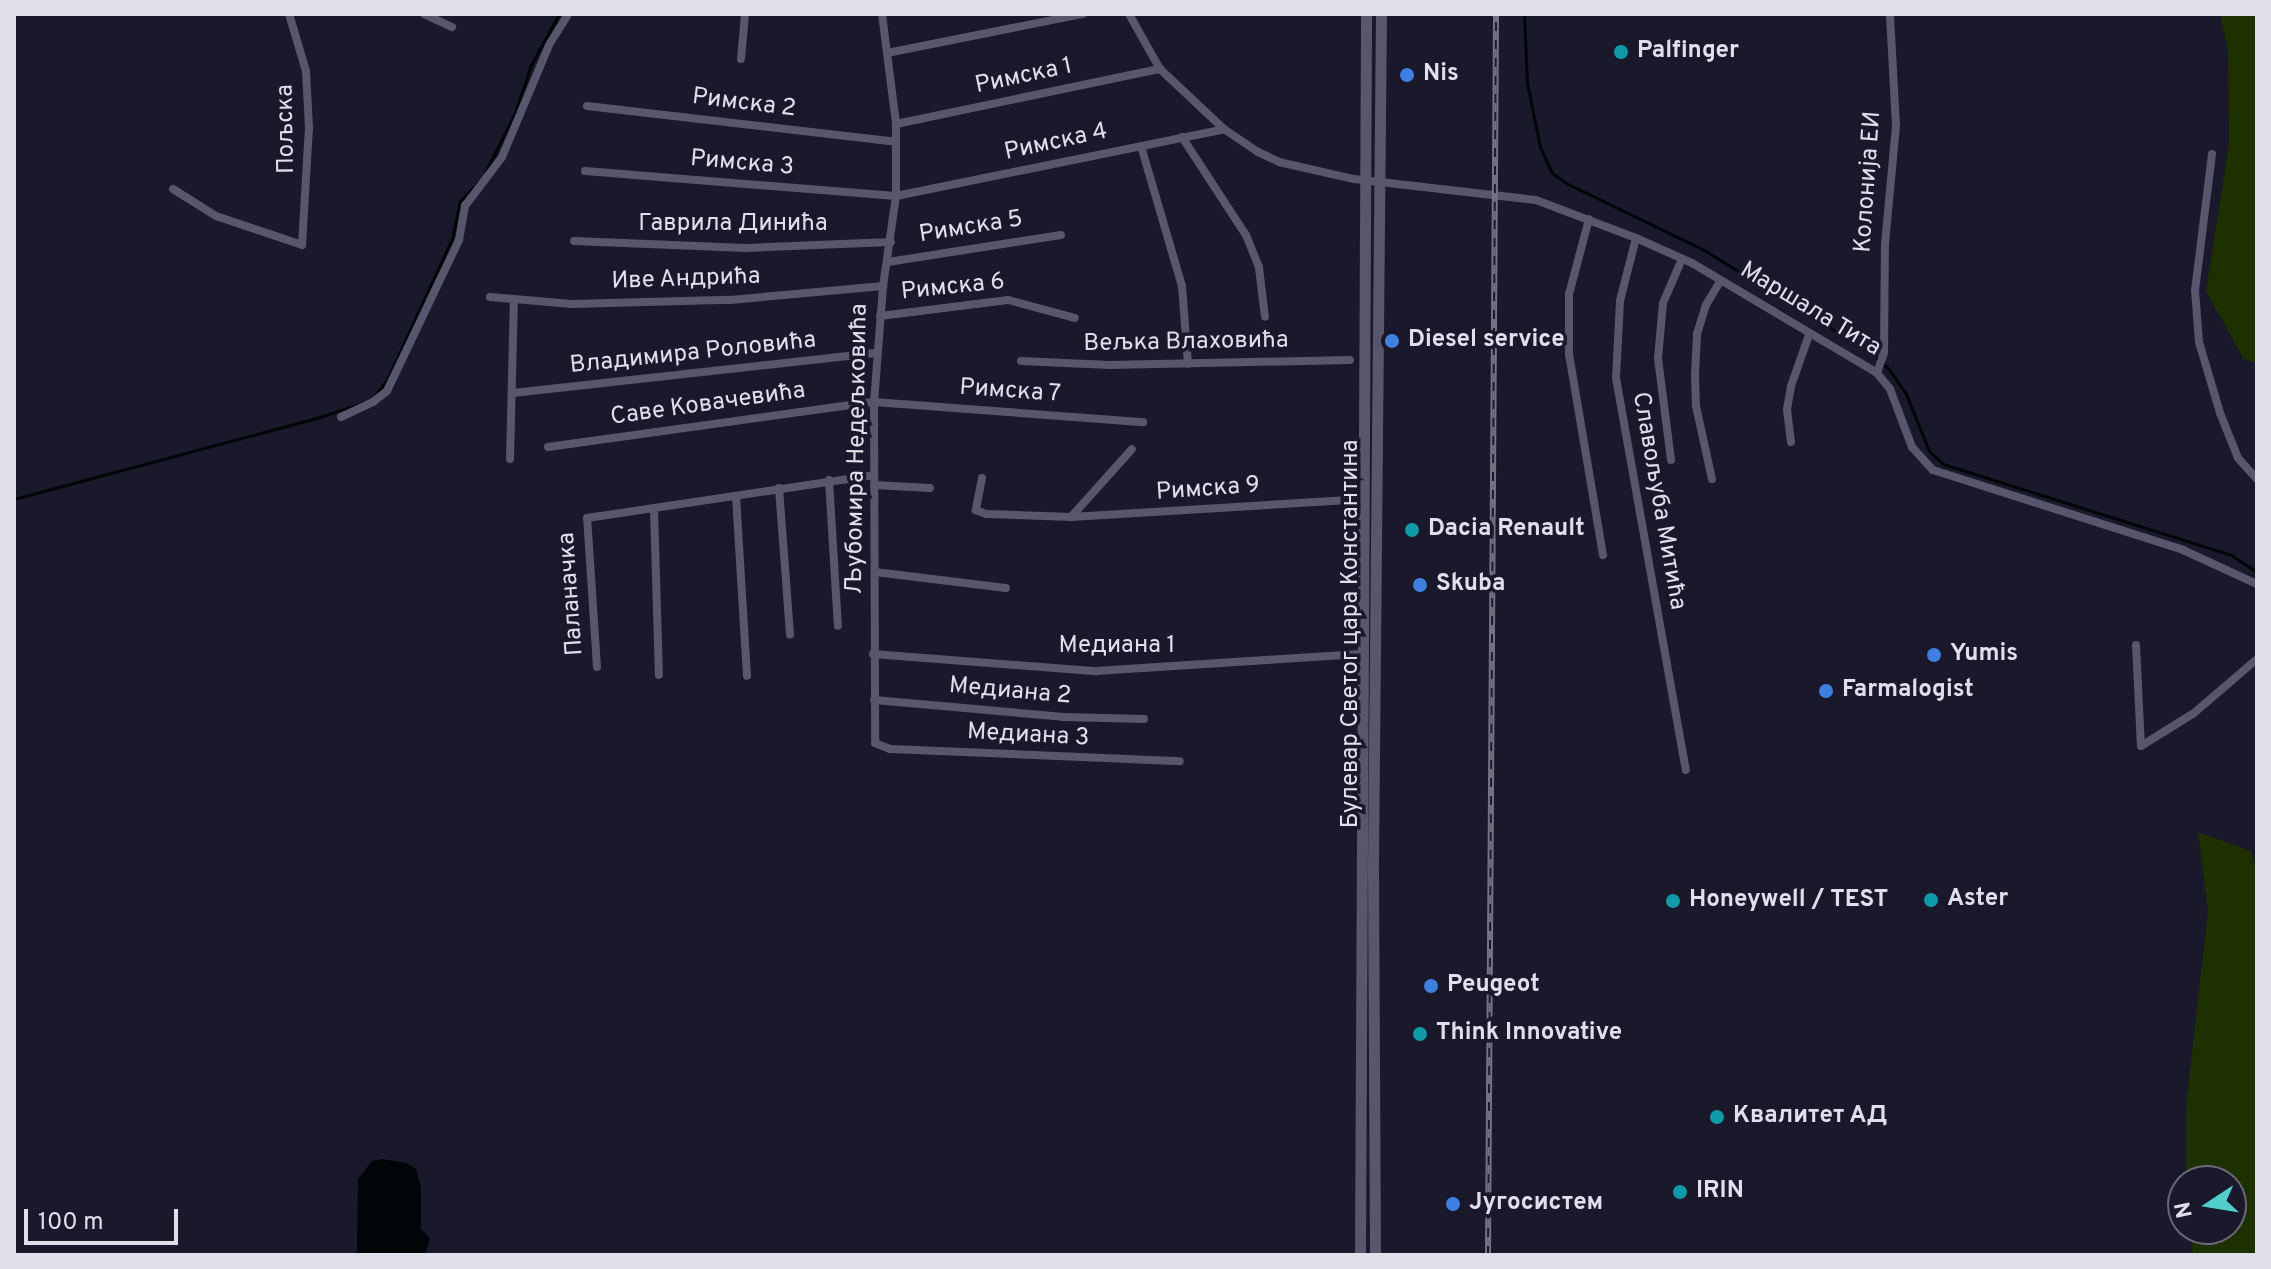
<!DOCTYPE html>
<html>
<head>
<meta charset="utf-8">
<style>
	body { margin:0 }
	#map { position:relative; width:2271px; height:1269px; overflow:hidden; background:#1a182b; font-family:Overpass,sans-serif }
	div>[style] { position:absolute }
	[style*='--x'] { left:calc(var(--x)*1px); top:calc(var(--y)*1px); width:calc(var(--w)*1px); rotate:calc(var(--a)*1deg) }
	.green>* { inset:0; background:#1f3000 }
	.water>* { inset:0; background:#000507 }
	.stream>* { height:3px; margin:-1.5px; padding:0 1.5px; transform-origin:1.5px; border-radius:1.5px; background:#000507 }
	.minor>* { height:8px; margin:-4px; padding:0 4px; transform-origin:4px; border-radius:4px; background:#58566c }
	.secondary>* { height:11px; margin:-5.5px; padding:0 5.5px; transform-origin:5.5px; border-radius:5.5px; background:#58566c }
	.rail>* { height:6px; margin-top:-3px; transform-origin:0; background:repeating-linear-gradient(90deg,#1a182b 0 9px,#747283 0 18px); box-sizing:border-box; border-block:2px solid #747283 }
	.dots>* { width:22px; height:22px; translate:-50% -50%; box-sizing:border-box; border:4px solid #1a182b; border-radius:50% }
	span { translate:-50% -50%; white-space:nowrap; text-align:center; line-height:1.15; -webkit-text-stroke:7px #1a182b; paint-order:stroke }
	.poi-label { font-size:24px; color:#e0dfec; font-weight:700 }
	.left { translate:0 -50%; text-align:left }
	.street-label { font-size:24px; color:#e0dfec }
	.frame { position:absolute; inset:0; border:16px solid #e0dfec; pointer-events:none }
	.north { position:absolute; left:2167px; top:1165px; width:80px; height:80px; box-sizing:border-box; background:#1a182b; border:2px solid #696878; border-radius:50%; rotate:258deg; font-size:22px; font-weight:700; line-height:32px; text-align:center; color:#e0dfec }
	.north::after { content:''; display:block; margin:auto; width:28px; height:36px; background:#52cdcc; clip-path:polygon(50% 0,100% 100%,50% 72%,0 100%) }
	.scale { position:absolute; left:24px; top:1209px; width:154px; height:36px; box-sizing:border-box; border:4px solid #e0dfec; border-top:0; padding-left:10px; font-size:24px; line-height:28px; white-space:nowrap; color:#e0dfec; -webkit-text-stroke:6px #1a182b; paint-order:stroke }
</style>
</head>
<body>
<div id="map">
	<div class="green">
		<div style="clip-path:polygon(2220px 14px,2257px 14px,2257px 364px,2243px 358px,2206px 291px,2229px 143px,2228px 53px)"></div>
		<div style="clip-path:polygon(2198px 832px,2251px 851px,2257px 875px,2257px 1255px,2193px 1255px,2191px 1229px,2231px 1229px,2231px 1181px,2186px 1181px,2186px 1106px,2208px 911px)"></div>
	</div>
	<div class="water">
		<div style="clip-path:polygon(381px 1159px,407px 1163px,416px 1169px,421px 1188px,421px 1229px,430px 1238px,425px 1255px,357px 1255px,358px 1179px,372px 1161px)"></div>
	</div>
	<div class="stream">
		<div style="--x:1524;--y:14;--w:69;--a:87.5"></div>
		<div style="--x:1527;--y:83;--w:65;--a:78.5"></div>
		<div style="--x:1540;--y:147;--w:29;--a:65"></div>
		<div style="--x:1552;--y:173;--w:19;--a:35"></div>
		<div style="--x:1568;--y:184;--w:151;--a:25.9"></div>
		<div style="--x:1704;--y:250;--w:195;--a:31.6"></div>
		<div style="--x:1870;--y:352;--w:24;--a:42"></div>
		<div style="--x:1888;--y:368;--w:32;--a:55"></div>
		<div style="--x:1906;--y:394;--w:61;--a:68"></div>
		<div style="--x:1929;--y:451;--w:19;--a:43"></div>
		<div style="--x:1943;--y:464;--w:302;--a:17.5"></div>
		<div style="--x:2231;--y:555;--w:31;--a:33"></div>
		<div style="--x:485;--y:173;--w:67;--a:-63.4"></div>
		<div style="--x:515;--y:113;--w:51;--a:-71.6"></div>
		<div style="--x:531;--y:65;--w:58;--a:-61.2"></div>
		<div style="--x:372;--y:399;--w:24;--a:-52"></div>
		<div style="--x:387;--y:380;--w:155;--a:-65.3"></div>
		<div style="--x:452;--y:239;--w:39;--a:-78"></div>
		<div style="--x:460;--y:201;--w:30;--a:-45"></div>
		<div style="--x:14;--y:499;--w:314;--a:-15"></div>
		<div style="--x:317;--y:418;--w:51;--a:-18.4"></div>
	</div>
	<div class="minor">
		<div style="--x:424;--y:14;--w:31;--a:25"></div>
		<div style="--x:882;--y:14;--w:111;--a:82.7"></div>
		<div style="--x:896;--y:124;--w:72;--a:90"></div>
		<div style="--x:896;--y:196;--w:91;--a:98.2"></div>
		<div style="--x:883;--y:286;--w:116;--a:94.4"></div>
		<div style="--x:874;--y:402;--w:341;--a:89.8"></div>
		<div style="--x:875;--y:743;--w:16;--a:22"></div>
		<div style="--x:890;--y:749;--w:290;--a:2.4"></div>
		<div style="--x:1129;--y:14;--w:63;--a:60.6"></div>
		<div style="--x:1160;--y:69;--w:88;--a:43.2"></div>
		<div style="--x:1224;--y:129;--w:41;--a:34.1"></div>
		<div style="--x:1258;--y:152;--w:23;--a:25"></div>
		<div style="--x:1279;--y:162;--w:77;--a:12.8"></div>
		<div style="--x:1354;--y:179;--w:183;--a:6.6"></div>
		<div style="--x:1536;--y:200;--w:107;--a:20.8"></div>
		<div style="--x:1636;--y:238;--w:61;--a:24.1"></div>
		<div style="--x:1692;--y:263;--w:215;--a:30.7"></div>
		<div style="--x:1877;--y:373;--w:21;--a:51"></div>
		<div style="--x:1890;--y:389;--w:62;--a:69.2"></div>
		<div style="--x:1912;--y:447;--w:31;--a:48"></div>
		<div style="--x:1933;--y:470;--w:262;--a:17.7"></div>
		<div style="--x:2183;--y:550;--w:81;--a:24.7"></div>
		<div style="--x:887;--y:53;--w:200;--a:-11.3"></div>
		<div style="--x:741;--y:59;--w:45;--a:-84.9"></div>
		<div style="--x:587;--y:106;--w:311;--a:6.6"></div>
		<div style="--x:896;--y:124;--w:270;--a:-11.8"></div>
		<div style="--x:1182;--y:137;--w:117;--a:56.9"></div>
		<div style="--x:1246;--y:235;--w:35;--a:68"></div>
		<div style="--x:1259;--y:268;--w:49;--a:83"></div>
		<div style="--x:1141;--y:146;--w:146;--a:73.7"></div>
		<div style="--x:1182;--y:286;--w:78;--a:85.6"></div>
		<div style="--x:2212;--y:154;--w:137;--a:97.1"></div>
		<div style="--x:2195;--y:290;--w:52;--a:85.6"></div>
		<div style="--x:2199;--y:342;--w:74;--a:73.5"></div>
		<div style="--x:2220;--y:413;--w:48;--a:68.2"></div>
		<div style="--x:2238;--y:458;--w:28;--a:48"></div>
		<div style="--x:585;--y:171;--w:312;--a:4.6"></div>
		<div style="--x:896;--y:196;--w:335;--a:-11.5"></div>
		<div style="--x:173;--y:189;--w:51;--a:32.1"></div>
		<div style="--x:216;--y:216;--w:91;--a:18.6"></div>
		<div style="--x:302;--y:245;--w:117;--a:-86.6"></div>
		<div style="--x:309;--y:128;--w:57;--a:-93"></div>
		<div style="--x:306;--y:71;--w:59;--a:-106.6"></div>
		<div style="--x:1589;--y:219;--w:78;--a:104.9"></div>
		<div style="--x:1569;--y:294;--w:60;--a:90"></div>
		<div style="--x:1569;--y:354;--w:204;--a:80.4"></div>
		<div style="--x:1636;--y:238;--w:65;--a:104.3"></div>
		<div style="--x:1620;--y:301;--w:77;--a:93"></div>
		<div style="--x:1616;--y:378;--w:398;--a:79.9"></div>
		<div style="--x:574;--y:241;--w:172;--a:2.3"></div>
		<div style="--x:746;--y:248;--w:145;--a:-2.4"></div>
		<div style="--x:888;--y:262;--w:175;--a:-8.9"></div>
		<div style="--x:490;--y:297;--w:82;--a:4.9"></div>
		<div style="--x:572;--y:304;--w:158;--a:-1.5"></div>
		<div style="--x:730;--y:300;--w:154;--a:-5.2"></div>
		<div style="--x:880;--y:316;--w:129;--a:-7.1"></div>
		<div style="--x:1008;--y:300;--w:69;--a:15"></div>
		<div style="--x:1021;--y:361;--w:89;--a:2.6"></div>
		<div style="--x:1110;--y:365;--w:240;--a:-1.2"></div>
		<div style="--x:1877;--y:373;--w:21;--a:-71"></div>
		<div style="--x:1884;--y:353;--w:109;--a:-89.5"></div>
		<div style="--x:1885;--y:244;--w:119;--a:-84.7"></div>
		<div style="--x:1896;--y:126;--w:112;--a:-93.1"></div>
		<div style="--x:513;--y:393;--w:366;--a:-6.3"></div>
		<div style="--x:341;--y:417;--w:35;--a:-25"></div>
		<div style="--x:373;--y:402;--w:18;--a:-38"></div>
		<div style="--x:387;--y:391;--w:167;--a:-64.5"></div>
		<div style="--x:459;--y:240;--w:35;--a:-80"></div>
		<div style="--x:465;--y:206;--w:61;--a:-52.9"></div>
		<div style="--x:502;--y:157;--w:121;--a:-67.2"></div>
		<div style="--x:549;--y:45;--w:36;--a:-58"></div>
		<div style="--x:1791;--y:442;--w:33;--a:-97"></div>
		<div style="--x:1787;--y:409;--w:23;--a:-80"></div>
		<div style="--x:1791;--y:386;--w:54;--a:-70.6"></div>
		<div style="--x:548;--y:447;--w:329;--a:-7.9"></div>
		<div style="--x:874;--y:402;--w:270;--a:4.3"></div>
		<div style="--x:510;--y:459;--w:160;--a:-88.6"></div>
		<div style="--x:1671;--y:460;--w:103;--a:-97.3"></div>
		<div style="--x:1658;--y:358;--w:55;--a:-84.8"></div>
		<div style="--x:1663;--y:303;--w:48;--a:-66.6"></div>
		<div style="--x:982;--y:478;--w:33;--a:101"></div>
		<div style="--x:976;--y:510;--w:11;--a:22"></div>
		<div style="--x:986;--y:514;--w:85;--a:2"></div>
		<div style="--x:1071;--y:517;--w:278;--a:-3.5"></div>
		<div style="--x:1712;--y:479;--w:75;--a:-102.4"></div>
		<div style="--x:1696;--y:406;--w:32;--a:-92"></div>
		<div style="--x:1695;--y:374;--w:40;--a:-87.1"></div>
		<div style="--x:1697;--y:334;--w:30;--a:-73"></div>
		<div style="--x:1706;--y:305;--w:29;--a:-59"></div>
		<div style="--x:829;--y:480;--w:146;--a:86.5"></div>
		<div style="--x:874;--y:485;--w:56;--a:3.1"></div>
		<div style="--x:779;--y:488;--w:147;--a:85.7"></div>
		<div style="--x:736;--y:496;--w:180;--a:86.5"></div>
		<div style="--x:654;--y:509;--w:166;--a:88.3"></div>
		<div style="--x:1071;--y:517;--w:91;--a:-48.1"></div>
		<div style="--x:875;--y:572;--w:132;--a:7"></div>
		<div style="--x:2136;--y:645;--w:101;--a:87.2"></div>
		<div style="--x:2141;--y:746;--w:62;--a:-31.9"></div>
		<div style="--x:2194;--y:713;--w:83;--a:-40.6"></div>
		<div style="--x:873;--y:654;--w:224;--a:4.4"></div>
		<div style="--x:1096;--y:671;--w:265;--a:-3.7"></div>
		<div style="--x:597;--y:667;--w:149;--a:-93.8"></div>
		<div style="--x:587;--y:518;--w:290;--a:-8.5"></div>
		<div style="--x:874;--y:700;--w:190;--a:5.1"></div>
		<div style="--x:1063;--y:717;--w:81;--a:1.4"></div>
	</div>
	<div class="secondary">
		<div style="--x:1360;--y:1255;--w:1241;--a:-89.72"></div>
		<div style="--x:1375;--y:1255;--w:393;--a:-90.3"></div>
		<div style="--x:1373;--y:862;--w:848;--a:-89.46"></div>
	</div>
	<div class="rail">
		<div style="--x:1488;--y:1255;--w:1241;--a:-89.63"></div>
	</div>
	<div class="dots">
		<div style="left:1621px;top:52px;background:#0f9aa8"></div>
		<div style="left:1407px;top:75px;background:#3f7fe0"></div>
		<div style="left:1392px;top:341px;background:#3f7fe0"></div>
		<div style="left:1412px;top:530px;background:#0f9aa8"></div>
		<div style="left:1420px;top:585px;background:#3f7fe0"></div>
		<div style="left:1934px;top:655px;background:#3f7fe0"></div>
		<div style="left:1826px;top:691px;background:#3f7fe0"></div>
		<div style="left:1931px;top:900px;background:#0f9aa8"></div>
		<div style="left:1673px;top:901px;background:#0f9aa8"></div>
		<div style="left:1431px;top:986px;background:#3f7fe0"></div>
		<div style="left:1420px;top:1034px;background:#0f9aa8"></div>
		<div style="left:1717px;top:1117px;background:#0f9aa8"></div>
		<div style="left:1680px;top:1192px;background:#0f9aa8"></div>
		<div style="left:1453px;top:1204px;background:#3f7fe0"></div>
	</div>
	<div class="poi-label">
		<span class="left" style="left:1637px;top:52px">Palfinger</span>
		<span class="left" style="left:1423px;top:75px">Nis</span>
		<span class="left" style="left:1408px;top:341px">Diesel service</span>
		<span class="left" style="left:1428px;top:530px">Dacia Renault</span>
		<span class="left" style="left:1436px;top:585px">Skuba</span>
		<span class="left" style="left:1950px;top:655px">Yumis</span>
		<span class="left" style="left:1842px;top:691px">Farmalogist</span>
		<span class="left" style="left:1947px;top:900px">Aster</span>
		<span class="left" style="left:1689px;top:901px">Honeywell / TEST</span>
		<span class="left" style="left:1447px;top:986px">Peugeot</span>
		<span class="left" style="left:1436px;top:1034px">Think Innovative</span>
		<span class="left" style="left:1733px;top:1117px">Квалитет АД</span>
		<span class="left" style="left:1696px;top:1192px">IRIN</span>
		<span class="left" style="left:1469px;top:1204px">Југосистем</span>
	</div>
	<div class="street-label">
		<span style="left:1024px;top:77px;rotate:-12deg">Римска 1</span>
		<span style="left:744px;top:104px;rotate:7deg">Римска 2</span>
		<span style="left:287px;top:129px;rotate:-91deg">Пољска</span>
		<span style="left:1056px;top:143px;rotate:-12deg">Римска 4</span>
		<span style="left:742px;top:164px;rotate:5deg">Римска 3</span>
		<span style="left:1869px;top:182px;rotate:-86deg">Колонија ЕИ</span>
		<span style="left:733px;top:225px">Гаврила Динића</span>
		<span style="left:971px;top:228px;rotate:-9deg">Римска 5</span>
		<span style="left:686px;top:280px;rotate:-2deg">Иве Андрића</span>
		<span style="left:953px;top:288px;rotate:-6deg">Римска 6</span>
		<span style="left:1810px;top:310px;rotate:31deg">Маршала Тита</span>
		<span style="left:1186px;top:343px;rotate:-1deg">Вељка Влаховића</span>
		<span style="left:693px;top:354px;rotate:-6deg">Владимира Роловића</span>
		<span style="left:1010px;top:392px;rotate:4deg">Римска 7</span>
		<span style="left:708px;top:405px;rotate:-8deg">Саве Ковачевића</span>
		<span style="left:858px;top:449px;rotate:-89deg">Љубомира Недељковића</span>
		<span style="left:1208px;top:490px;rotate:-4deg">Римска 9</span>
		<span style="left:1658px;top:501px;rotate:80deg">Славољуба Митића</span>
		<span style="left:572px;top:594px;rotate:-94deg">Паланачка</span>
		<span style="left:1352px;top:634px;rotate:-90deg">Булевар Светог цара Константина</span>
		<span style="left:1117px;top:647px">Медиана 1</span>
		<span style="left:1010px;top:692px;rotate:5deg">Медиана 2</span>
		<span style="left:1028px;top:736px;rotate:3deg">Медиана 3</span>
	</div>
	<div class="frame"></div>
	<div class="north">N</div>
	<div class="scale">100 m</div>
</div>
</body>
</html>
